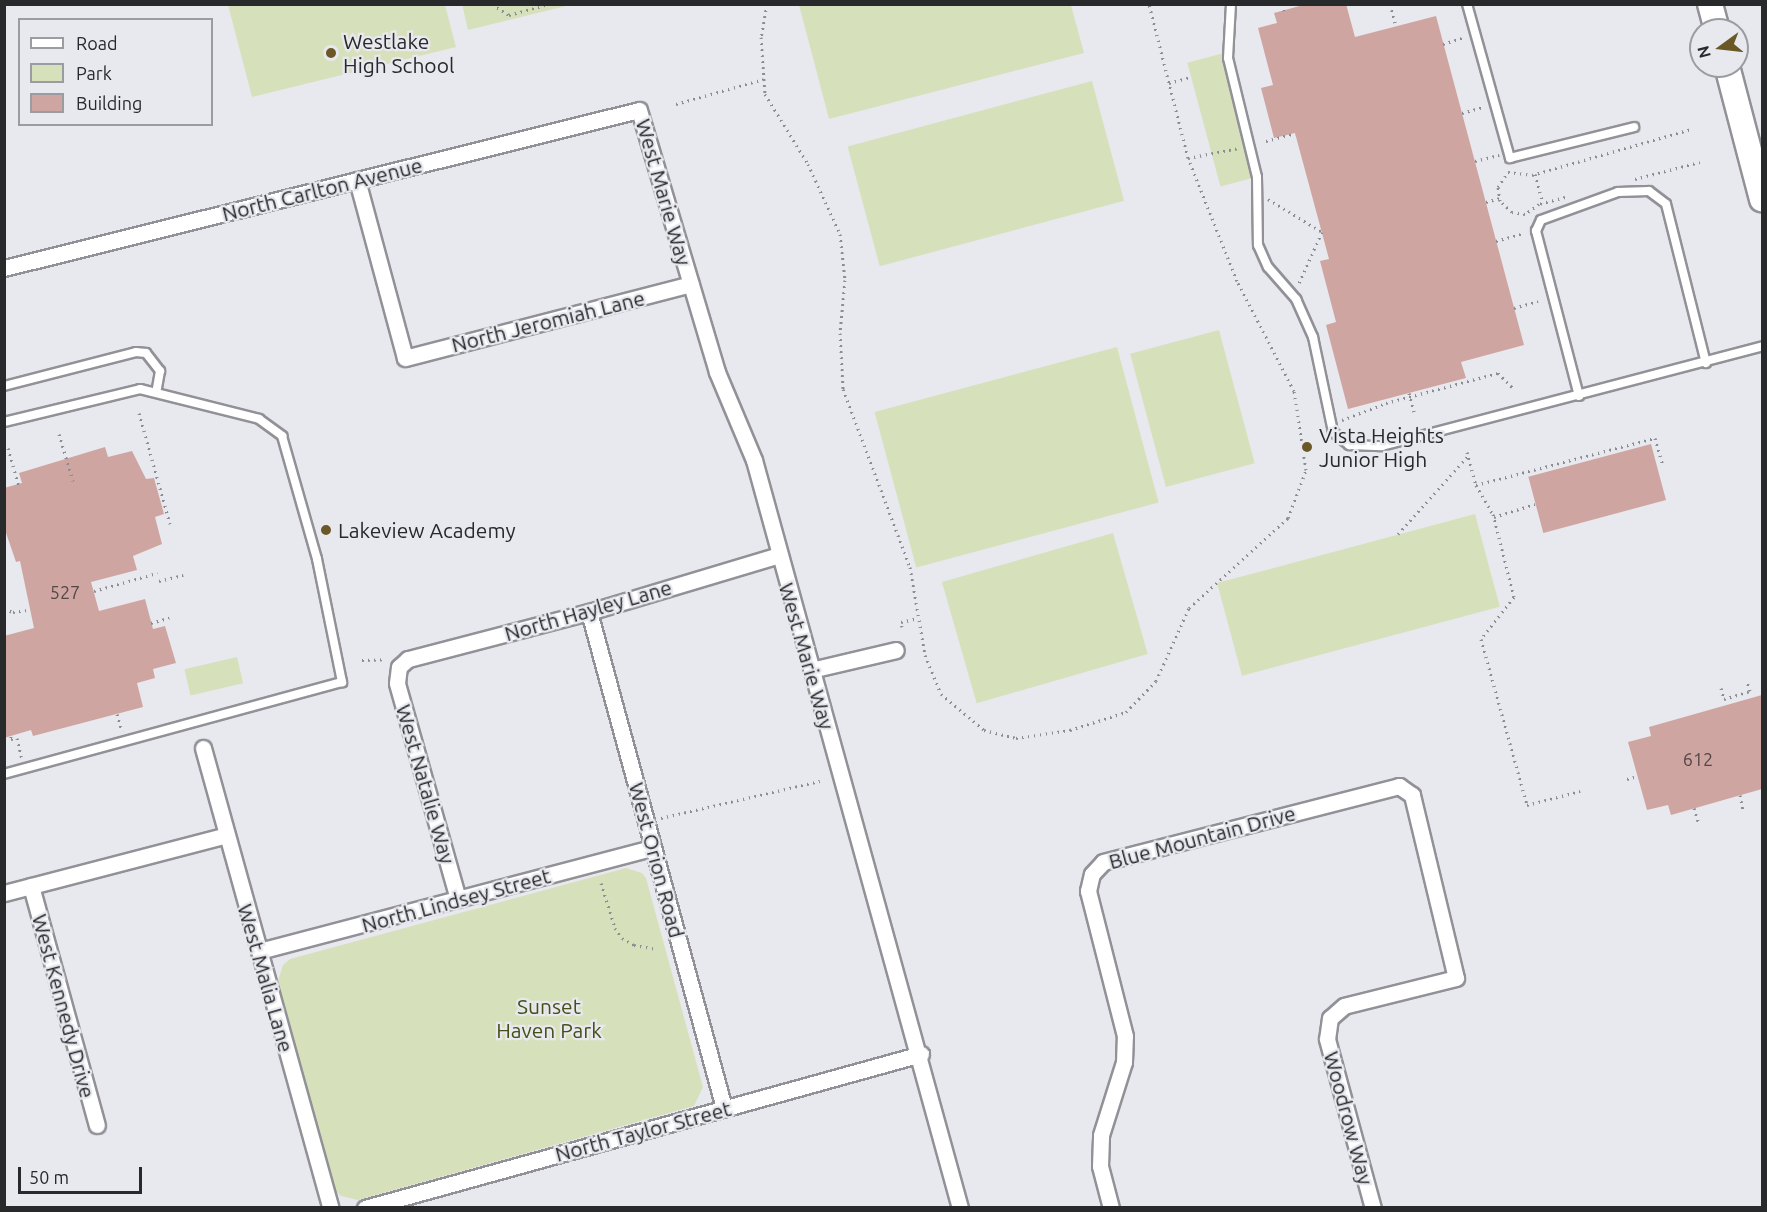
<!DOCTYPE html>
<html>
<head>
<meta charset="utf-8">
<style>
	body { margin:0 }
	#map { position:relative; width:1767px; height:1212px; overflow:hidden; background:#e8e8ef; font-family:Ubuntu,sans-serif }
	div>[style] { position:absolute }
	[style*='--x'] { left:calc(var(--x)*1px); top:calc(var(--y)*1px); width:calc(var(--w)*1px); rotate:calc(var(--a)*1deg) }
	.green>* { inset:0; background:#d6e1bc; transform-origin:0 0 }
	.building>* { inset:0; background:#cfa5a1; transform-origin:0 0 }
	.path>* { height:3px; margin-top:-1.5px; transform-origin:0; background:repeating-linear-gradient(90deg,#8c8d91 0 1.5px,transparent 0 6px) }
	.roads { filter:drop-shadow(2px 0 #919197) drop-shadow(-2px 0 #919197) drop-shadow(0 2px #919197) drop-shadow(0 -2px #919197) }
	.service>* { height:8px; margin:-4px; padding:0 4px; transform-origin:4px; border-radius:4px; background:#fff }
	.minor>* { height:15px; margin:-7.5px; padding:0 7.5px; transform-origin:7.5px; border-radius:7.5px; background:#fff }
	.primary>* { height:24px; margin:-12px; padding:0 12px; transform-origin:12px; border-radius:12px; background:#fff }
	.dots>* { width:16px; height:16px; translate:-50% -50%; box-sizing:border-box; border:3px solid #e8e8ef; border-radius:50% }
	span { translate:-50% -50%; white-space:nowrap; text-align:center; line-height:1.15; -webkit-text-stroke:4.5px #e8e8ef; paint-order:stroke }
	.number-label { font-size:18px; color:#524848 }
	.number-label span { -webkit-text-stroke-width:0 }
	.poi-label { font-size:21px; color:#28292b }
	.left { translate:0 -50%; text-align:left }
	.street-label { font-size:21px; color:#28292b }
	.park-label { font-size:21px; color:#445018 }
	.frame { position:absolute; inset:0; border:6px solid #28292b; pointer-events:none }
	.legend { position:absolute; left:18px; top:18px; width:195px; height:108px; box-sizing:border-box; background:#e8e8ef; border:2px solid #9b9ca1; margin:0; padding:8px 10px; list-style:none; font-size:18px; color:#28292b }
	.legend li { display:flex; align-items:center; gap:12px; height:30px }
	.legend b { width:30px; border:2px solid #9b9ca1 }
	.north { position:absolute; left:1689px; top:18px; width:60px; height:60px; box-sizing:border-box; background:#e8e8ef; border:2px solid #9b9ca1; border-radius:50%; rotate:255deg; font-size:16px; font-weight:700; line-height:24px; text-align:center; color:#28292b }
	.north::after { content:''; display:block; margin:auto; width:21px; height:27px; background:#6a5927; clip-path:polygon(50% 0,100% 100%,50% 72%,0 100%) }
	.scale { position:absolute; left:18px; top:1167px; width:124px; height:27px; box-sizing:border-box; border:3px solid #28292b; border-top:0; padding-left:8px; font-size:18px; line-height:21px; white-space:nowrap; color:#28292b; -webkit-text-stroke:4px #e8e8ef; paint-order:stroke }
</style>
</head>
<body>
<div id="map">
	<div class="green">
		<div style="clip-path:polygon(462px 4px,570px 4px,570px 5px,468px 30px)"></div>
		<div style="clip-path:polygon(228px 5px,445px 5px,456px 47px,252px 97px)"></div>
		<div style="clip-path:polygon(799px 5px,1071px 5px,1084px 53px,829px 119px)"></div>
		<div style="left:1224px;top:53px;width:128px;height:38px;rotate:75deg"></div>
		<div style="left:1092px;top:81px;width:124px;height:253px;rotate:75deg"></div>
		<div style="left:1219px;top:330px;width:138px;height:92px;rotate:75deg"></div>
		<div style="left:1117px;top:347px;width:161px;height:251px;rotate:75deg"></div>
		<div style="left:1475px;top:514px;width:96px;height:267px;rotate:75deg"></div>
		<div style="left:1113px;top:533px;width:126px;height:178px;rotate:74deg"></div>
		<div style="left:237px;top:657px;width:27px;height:54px;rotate:77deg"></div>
		<div style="clip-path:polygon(626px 868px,642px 873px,646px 878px,703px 1087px,694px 1106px,358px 1200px,341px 1196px,334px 1190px,277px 984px,283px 965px,290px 959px)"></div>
	</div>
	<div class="building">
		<div style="clip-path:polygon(1307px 4px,1346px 4px,1355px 37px,1436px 16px,1524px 345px,1461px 362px,1466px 378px,1348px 409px,1326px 325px,1336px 322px,1320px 261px,1329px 259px,1295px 133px,1274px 138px,1261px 88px,1273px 85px,1258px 28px,1277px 23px,1274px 13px)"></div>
		<div style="left:1651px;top:444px;width:58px;height:127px;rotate:75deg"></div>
		<div style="clip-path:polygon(105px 447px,108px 457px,132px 451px,146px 479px,154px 478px,164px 514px,155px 517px,162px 544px,133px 556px,137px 570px,91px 582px,99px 611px,145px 599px,153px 629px,165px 626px,176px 663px,153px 669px,155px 678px,137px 683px,143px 707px,33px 736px,31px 730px,4px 738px,4px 636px,34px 628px,20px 561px,16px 562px,4px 527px,4px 488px,22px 483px,19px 473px)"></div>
		<div style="clip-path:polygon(1762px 695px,1762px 789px,1671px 815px,1668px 805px,1647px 810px,1628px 742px,1651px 736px,1649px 727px)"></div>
	</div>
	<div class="path">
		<div style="--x:492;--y:4;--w:20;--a:33"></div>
		<div style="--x:509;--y:15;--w:41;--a:-15.4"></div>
		<div style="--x:767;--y:4;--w:34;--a:100"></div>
		<div style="--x:761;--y:37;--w:57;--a:86"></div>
		<div style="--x:765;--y:94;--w:82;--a:58.4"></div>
		<div style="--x:808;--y:164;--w:77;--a:65.4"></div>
		<div style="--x:840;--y:234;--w:46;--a:83.8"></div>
		<div style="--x:845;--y:280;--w:53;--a:95.4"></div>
		<div style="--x:840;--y:333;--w:56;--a:86.9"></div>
		<div style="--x:843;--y:389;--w:190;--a:69.4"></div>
		<div style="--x:910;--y:567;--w:89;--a:80.3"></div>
		<div style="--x:925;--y:655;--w:42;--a:67.7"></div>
		<div style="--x:941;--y:694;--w:56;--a:39.9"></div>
		<div style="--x:984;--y:730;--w:33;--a:14"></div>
		<div style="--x:1016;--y:738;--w:55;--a:-8.4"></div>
		<div style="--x:1070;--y:730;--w:59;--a:-17.8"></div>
		<div style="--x:1126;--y:712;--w:43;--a:-45.9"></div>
		<div style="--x:1156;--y:681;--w:80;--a:-65.7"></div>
		<div style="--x:1189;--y:608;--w:134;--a:-42.3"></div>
		<div style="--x:1288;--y:518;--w:51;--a:-69.4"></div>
		<div style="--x:1306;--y:470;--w:80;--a:-98.6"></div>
		<div style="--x:1294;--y:391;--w:124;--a:-117.4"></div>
		<div style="--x:1237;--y:281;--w:132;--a:-111.7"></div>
		<div style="--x:1188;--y:158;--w:159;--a:-104.2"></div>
		<div style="--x:1282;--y:4;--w:7;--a:74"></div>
		<div style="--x:1390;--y:4;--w:23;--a:75"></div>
		<div style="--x:1443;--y:44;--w:23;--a:-18"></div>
		<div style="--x:1169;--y:83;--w:23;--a:-15"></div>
		<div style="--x:676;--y:104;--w:91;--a:-15.9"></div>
		<div style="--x:1462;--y:113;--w:22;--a:-16"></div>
		<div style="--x:1266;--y:141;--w:30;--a:-15"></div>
		<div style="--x:1188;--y:158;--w:52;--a:-11.1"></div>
		<div style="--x:1475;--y:161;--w:25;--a:-14"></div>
		<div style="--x:1535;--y:174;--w:30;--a:75"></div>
		<div style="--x:1635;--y:179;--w:67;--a:-14.7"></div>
		<div style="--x:1565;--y:197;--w:27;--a:165"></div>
		<div style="--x:1539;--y:204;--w:17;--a:144"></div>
		<div style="--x:1525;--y:214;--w:13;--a:-171"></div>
		<div style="--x:1512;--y:212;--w:16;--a:-137"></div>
		<div style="--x:1500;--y:201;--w:14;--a:-98"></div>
		<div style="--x:1498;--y:187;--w:18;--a:-56"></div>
		<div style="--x:1508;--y:172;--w:24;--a:7"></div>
		<div style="--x:1532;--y:175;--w:166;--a:-16.1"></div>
		<div style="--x:1268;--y:199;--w:63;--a:31.4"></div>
		<div style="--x:1322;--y:232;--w:56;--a:114.3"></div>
		<div style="--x:1486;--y:202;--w:15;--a:-16"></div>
		<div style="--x:1496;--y:241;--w:26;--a:-16"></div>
		<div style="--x:1514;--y:308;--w:25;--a:-16"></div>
		<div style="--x:1409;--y:393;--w:23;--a:75"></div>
		<div style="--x:139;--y:413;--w:115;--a:74.4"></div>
		<div style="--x:1342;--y:420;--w:47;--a:-21.1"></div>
		<div style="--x:1386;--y:403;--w:116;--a:-15"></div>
		<div style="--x:1498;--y:373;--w:20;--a:45"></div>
		<div style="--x:59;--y:434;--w:49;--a:73.4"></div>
		<div style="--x:8;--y:448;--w:41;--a:74.2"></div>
		<div style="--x:1467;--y:452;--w:34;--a:75"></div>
		<div style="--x:1476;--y:485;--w:34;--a:60"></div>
		<div style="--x:1493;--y:514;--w:86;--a:75.8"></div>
		<div style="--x:1514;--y:597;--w:53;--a:128.2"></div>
		<div style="--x:1481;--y:639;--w:172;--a:74.5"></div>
		<div style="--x:1527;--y:805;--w:55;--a:-14.8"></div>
		<div style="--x:1476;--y:485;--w:185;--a:-14.7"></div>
		<div style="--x:1655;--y:438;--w:26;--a:74"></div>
		<div style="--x:1494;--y:517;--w:43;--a:-17.6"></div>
		<div style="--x:1398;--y:534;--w:105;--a:-48.1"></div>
		<div style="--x:159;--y:581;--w:25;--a:-14"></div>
		<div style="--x:94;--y:591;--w:66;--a:-15.9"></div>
		<div style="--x:4;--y:609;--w:9;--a:18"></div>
		<div style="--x:13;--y:612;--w:14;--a:-8"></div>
		<div style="--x:151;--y:623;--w:19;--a:-16"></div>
		<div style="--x:902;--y:627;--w:5;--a:-101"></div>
		<div style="--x:901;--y:622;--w:17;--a:-13"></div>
		<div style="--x:362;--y:660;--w:24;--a:-2"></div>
		<div style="--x:1721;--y:688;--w:11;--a:75"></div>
		<div style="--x:1724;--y:699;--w:27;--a:-17"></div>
		<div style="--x:1750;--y:691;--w:10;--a:-107"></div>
		<div style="--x:117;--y:714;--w:18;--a:74"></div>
		<div style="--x:11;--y:736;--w:3;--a:90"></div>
		<div style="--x:11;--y:739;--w:6;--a:-9"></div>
		<div style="--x:17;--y:738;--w:22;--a:77"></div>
		<div style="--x:1627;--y:779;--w:11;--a:-15"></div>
		<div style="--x:1740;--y:795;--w:16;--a:79"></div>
		<div style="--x:1694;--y:808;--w:17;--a:73"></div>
		<div style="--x:661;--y:818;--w:163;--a:-13.1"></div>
		<div style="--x:601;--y:883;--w:47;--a:72.7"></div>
		<div style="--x:615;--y:928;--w:12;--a:55"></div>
		<div style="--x:622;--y:938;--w:14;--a:30"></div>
		<div style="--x:634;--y:945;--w:22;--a:10"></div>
	</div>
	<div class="roads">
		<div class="service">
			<div style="--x:1231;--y:4;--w:54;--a:93.2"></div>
			<div style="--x:1228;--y:58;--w:122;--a:76.3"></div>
			<div style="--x:1257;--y:177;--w:68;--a:89.2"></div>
			<div style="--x:1258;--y:245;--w:24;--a:66"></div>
			<div style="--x:1268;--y:267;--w:43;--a:48.8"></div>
			<div style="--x:1296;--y:299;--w:42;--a:65.9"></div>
			<div style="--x:1313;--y:337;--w:97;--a:78.1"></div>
			<div style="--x:1333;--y:432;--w:21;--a:39"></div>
			<div style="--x:1349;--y:445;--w:33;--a:2"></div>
			<div style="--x:1382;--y:446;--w:393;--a:-14.7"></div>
			<div style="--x:1467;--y:4;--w:160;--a:74.4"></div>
			<div style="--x:1510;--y:158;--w:128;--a:-14"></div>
			<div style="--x:4;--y:386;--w:136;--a:-14.4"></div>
			<div style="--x:136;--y:352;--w:10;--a:6"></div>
			<div style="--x:146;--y:353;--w:23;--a:52"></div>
			<div style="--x:160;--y:371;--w:22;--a:100"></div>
			<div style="--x:1579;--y:396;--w:171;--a:-104.6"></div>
			<div style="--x:1536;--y:231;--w:12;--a:-66"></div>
			<div style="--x:1541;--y:220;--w:82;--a:-20"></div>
			<div style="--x:1618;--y:192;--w:31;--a:-2"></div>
			<div style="--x:1649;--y:191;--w:21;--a:37"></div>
			<div style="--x:1666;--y:204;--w:164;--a:75.9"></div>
			<div style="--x:4;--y:422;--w:140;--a:-13.6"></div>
			<div style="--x:140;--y:389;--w:123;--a:14.1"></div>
			<div style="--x:259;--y:419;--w:29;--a:36"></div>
			<div style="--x:282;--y:436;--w:128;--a:74.1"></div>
			<div style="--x:317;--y:559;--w:126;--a:78.5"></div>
			<div style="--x:342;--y:682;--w:350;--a:164.8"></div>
		</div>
		<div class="minor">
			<div style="--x:357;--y:180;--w:184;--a:74.9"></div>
			<div style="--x:405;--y:358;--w:295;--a:-14.5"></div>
			<div style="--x:4;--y:268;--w:654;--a:-13.97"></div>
			<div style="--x:639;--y:110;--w:273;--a:73.4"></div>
			<div style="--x:717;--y:372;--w:95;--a:67.2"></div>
			<div style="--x:754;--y:460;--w:776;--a:74.6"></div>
			<div style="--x:589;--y:612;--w:514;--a:74.77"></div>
			<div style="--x:811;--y:670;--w:87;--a:-13.2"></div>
			<div style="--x:203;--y:748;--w:477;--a:74.5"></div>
			<div style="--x:31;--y:886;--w:248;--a:74.6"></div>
			<div style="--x:4;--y:893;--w:229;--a:-14.6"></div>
			<div style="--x:458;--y:899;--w:224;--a:-105.8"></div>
			<div style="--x:397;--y:683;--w:16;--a:-83"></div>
			<div style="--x:399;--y:667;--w:12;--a:-42"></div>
			<div style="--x:408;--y:659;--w:187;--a:-14.6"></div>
			<div style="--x:589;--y:612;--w:198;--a:-16.7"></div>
			<div style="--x:259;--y:951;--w:407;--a:-14.7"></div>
			<div style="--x:365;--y:1208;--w:577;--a:-15.48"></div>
			<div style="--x:1111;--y:1208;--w:43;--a:-104.7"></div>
			<div style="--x:1100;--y:1166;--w:31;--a:-88"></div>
			<div style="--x:1101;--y:1135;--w:77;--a:-72.5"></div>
			<div style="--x:1124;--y:1062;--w:26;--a:-88"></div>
			<div style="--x:1125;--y:1036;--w:150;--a:-104.3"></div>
			<div style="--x:1088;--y:891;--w:17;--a:-77"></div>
			<div style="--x:1092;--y:874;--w:16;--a:-47"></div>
			<div style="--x:1103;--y:862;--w:306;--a:-14.4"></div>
			<div style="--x:1399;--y:786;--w:16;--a:35"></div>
			<div style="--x:1412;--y:795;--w:188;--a:76.5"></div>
			<div style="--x:1456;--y:978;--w:115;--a:166"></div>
			<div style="--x:1344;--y:1006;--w:18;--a:139"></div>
			<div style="--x:1330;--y:1018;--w:21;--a:98"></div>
			<div style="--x:1327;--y:1039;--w:175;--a:74.8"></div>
		</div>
		<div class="primary">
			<div style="--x:1710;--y:4;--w:27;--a:75"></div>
			<div style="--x:1727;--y:66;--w:138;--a:75.3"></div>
		</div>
	</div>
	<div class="dots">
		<div style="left:331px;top:53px;background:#6a5927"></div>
		<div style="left:1307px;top:447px;background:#6a5927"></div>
		<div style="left:326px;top:530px;background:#6a5927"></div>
	</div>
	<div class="number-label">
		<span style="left:65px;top:592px">527</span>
		<span style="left:1698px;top:759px">612</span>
	</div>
	<div class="poi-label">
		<span class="left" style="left:343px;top:53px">Westlake<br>High School</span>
		<span class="left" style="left:1319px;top:447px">Vista Heights<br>Junior High</span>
		<span class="left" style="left:338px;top:530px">Lakeview Academy</span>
	</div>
	<div class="street-label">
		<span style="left:322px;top:189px;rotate:-14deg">North Carlton Avenue</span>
		<span style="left:664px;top:192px;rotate:74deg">West Marie Way</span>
		<span style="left:548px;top:321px;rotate:-14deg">North Jeromiah Lane</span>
		<span style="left:588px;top:610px;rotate:-16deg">North Hayley Lane</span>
		<span style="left:807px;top:656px;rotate:74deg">West Marie Way</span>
		<span style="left:426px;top:784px;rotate:74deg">West Natalie Way</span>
		<span style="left:1202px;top:837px;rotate:-15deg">Blue Mountain Drive</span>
		<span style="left:657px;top:860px;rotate:75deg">West Orion Road</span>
		<span style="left:456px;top:900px;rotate:-15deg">North Lindsey Street</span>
		<span style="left:266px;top:978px;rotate:74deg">West Malia Lane</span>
		<span style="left:64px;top:1006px;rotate:75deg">West Kennedy Drive</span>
		<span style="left:1349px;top:1118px;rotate:75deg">Woodrow Way</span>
		<span style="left:643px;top:1131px;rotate:-15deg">North Taylor Street</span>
	</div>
	<div class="park-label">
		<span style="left:549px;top:1018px">Sunset<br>Haven Park</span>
	</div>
	<div class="frame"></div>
	<ul class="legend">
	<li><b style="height:8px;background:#fff"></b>Road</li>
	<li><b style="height:16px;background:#d6e1bc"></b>Park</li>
	<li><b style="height:16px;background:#cfa5a1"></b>Building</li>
	</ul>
	<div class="north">N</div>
	<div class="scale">50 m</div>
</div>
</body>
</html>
